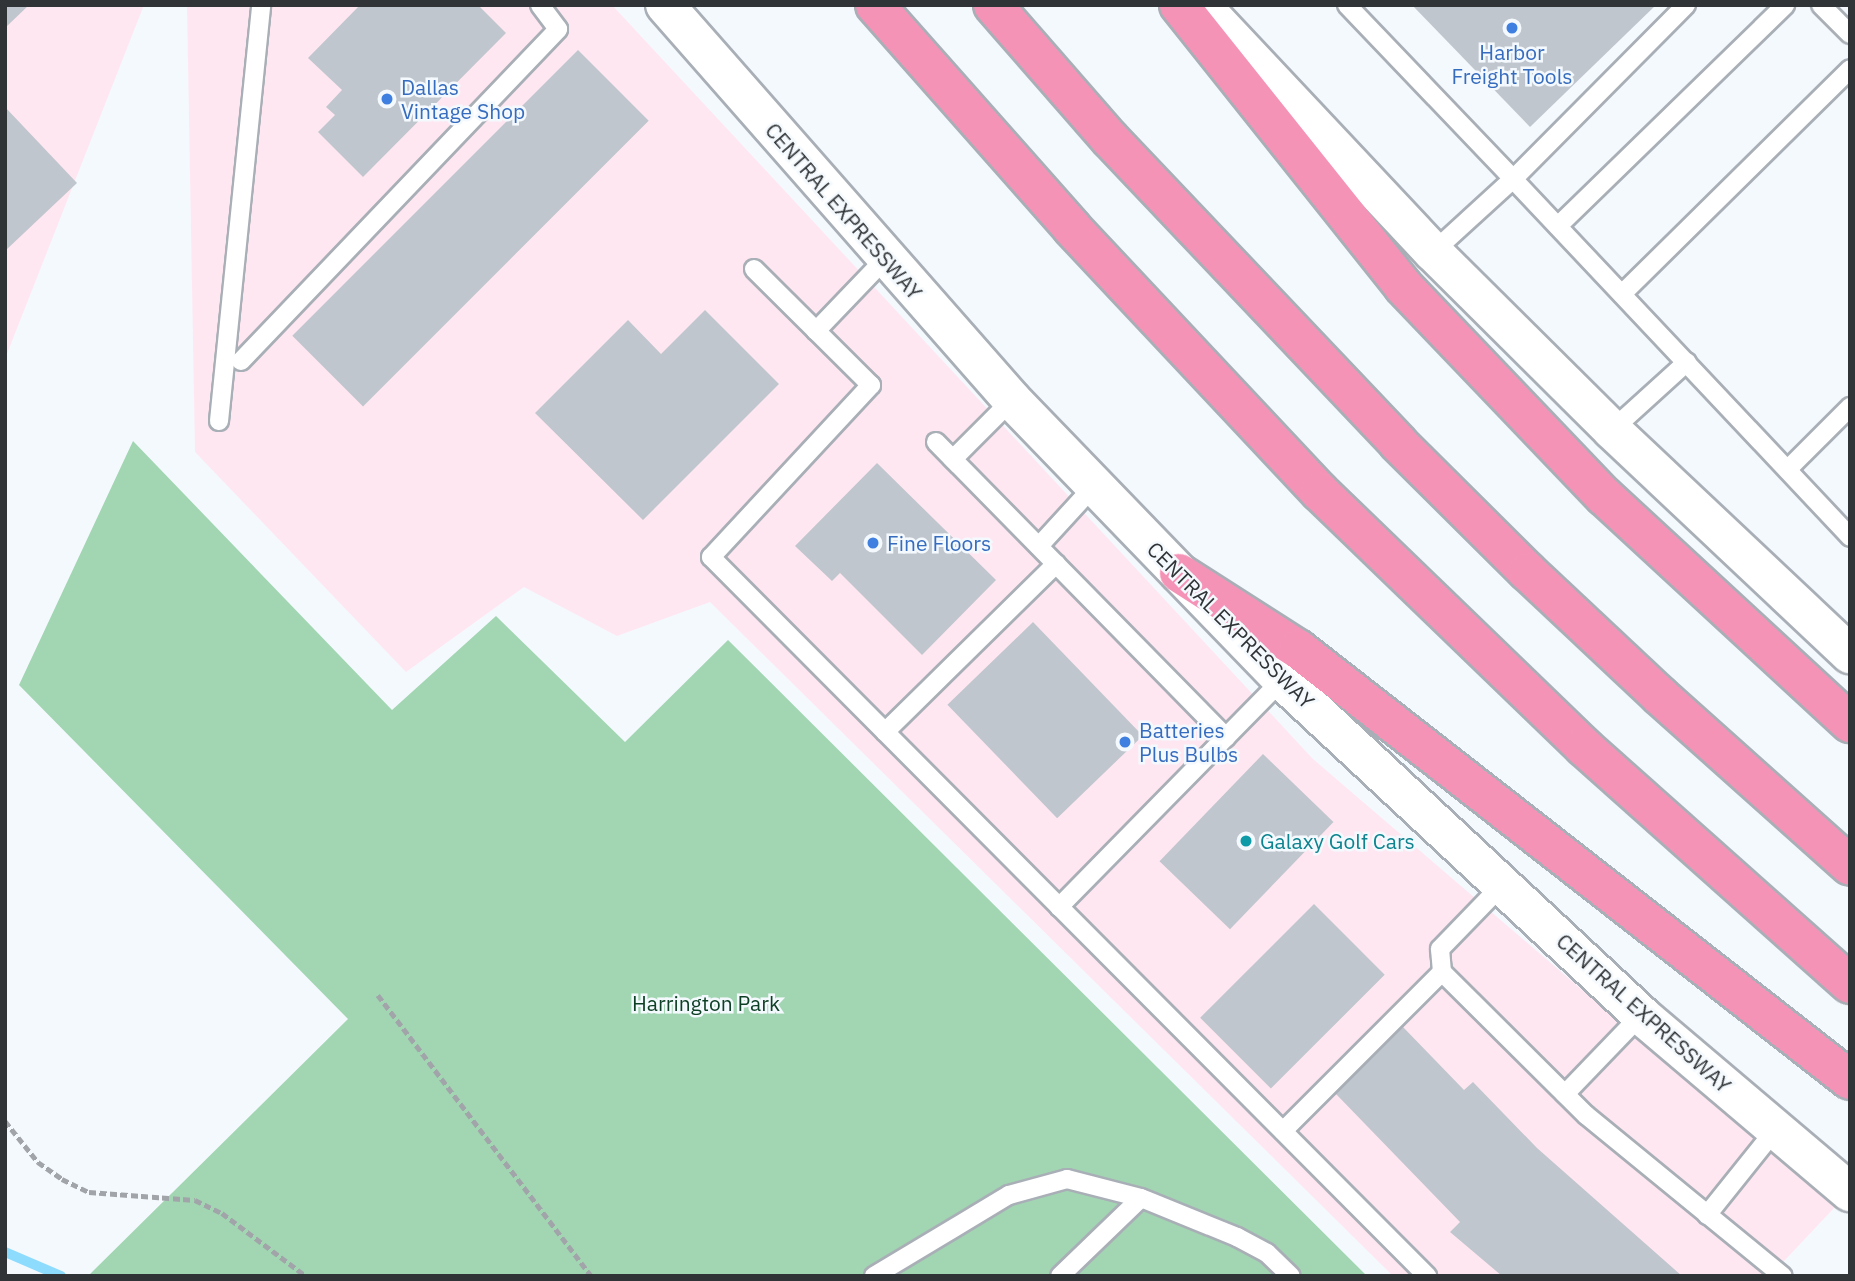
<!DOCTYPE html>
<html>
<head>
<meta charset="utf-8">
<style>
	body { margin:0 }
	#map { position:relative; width:1855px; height:1281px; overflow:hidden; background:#f4f9fe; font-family:"IBM Plex Sans",sans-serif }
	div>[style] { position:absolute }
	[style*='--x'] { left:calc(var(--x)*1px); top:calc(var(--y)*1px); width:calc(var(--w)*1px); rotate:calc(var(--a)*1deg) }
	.commercial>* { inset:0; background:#ffe7f1 }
	.green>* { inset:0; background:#a2d5b2 }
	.stream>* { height:10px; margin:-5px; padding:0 5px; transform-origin:5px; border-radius:5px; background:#8ddbfd }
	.building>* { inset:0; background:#c0c6cd; transform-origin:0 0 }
	.path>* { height:4.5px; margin-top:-2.25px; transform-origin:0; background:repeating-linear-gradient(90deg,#a1a5a9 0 7px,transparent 0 10.5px) }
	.roads { filter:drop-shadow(2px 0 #a9afb6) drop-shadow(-2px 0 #a9afb6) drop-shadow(0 2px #a9afb6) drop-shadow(0 -2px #a9afb6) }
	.lane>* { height:18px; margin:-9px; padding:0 9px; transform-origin:9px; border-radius:9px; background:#fff }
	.secondary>* { height:38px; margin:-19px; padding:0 19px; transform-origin:19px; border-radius:19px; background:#fff }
	.highway>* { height:38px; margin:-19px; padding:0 19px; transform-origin:19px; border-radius:19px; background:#f593b7 }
	.dots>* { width:19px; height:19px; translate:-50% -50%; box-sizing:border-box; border:4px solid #f4f9fe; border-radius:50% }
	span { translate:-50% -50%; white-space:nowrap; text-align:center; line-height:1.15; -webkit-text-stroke:5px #f4f9fe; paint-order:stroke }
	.shop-label { font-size:21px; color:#366cbe }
	.left { translate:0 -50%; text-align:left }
	.street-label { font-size:21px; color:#313436 }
	.culture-label { font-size:21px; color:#0d838f }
	.park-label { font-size:21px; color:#0c3f23 }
	.frame { position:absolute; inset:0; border:7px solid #313436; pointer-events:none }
</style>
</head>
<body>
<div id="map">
	<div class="commercial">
		<div style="clip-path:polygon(5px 5px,144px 5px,5px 359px)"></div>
		<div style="clip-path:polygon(187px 5px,612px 5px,1313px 759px,1835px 1207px,1770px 1276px,1393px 1276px,710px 602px,617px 636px,524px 587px,406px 672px,195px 452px)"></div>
	</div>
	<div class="green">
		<div style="clip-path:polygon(133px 441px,392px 710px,496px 616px,625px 742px,728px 640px,1367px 1276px,88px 1276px,348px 1019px,19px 685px)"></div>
	</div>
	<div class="stream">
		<div style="--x:5;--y:1252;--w:61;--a:23.2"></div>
	</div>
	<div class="building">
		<div style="clip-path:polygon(5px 5px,29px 5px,5px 28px)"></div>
		<div style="clip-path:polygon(360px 5px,478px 5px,506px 33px,363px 177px,318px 132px,335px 115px,326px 107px,342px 90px,308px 58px)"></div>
		<div style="clip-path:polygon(1412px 5px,1656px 5px,1530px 127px)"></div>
		<div style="left:578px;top:50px;width:100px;height:404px;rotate:45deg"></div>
		<div style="clip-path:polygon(5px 107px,77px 183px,5px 251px)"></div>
		<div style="clip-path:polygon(705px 310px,779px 384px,643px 520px,535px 413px,628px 320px,661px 354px)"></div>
		<div style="clip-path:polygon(877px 463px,996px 580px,922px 655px,840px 573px,832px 581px,795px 546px)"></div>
		<div style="left:1033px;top:622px;width:158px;height:119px;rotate:46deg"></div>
		<div style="left:1263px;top:754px;width:98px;height:149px;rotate:44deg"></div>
		<div style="left:1314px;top:904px;width:100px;height:161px;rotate:45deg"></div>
		<div style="clip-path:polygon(1403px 1027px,1464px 1090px,1473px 1082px,1537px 1148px,1682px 1276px,1502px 1276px,1450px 1232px,1460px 1222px,1335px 1093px)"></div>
	</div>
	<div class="path">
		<div style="--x:378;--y:995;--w:353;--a:52.8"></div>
		<div style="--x:5;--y:1121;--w:53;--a:51.2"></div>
		<div style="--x:38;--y:1162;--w:29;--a:35"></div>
		<div style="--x:62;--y:1179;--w:30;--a:26"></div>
		<div style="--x:89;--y:1192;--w:106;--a:4.3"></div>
		<div style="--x:195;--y:1200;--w:30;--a:26"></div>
		<div style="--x:222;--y:1213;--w:105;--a:36.9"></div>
	</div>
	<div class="roads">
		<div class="lane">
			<div style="--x:1347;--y:5;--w:240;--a:46.3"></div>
			<div style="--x:1513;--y:179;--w:108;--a:137.6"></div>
			<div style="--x:1686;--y:5;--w:245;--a:134.8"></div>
			<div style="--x:1513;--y:179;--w:492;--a:46.7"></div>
			<div style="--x:1821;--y:5;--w:41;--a:45"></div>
			<div style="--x:1558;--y:226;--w:317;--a:-44.2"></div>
			<div style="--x:754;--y:269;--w:165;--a:44.8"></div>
			<div style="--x:871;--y:385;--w:235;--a:132.9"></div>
			<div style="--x:711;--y:557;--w:1015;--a:45.12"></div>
			<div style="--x:1622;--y:294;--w:320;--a:-44.6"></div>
			<div style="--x:816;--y:331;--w:100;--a:-46.2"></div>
			<div style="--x:241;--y:361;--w:459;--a:-46.3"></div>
			<div style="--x:558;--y:29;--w:30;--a:-127"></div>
			<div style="--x:219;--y:421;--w:418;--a:-84.2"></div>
			<div style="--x:1612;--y:430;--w:101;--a:-42.2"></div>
			<div style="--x:936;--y:442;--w:414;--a:45.5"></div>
			<div style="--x:953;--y:459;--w:83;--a:-45"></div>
			<div style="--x:1788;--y:469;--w:88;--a:-45"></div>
			<div style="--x:1039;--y:546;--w:80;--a:-47.5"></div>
			<div style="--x:885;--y:732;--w:240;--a:-44.5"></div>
			<div style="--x:1059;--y:907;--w:318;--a:-45.5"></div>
			<div style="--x:1442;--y:972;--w:203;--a:44.8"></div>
			<div style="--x:1586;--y:1115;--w:254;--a:39.3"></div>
			<div style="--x:1565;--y:1094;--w:110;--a:-46.1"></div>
			<div style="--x:1283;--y:1131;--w:225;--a:-45"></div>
			<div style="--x:1442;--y:972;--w:23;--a:-95"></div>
			<div style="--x:1440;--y:949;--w:89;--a:-45.9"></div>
			<div style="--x:1707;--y:1215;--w:110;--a:-51.3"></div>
			<div style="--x:874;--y:1276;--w:157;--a:-31"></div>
			<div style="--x:1009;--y:1195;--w:60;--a:-15.4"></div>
			<div style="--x:1067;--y:1179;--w:76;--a:14.4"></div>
			<div style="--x:1141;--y:1198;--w:104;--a:22.1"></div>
			<div style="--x:1237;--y:1237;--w:34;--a:28"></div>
			<div style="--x:1267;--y:1253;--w:33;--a:44"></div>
			<div style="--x:1060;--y:1276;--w:112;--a:-43.9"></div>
		</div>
		<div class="secondary">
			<div style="--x:665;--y:5;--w:526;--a:48.7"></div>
			<div style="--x:1012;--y:400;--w:389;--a:46"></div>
			<div style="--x:1282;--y:680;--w:491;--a:43"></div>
			<div style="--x:1641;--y:1015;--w:274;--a:40.3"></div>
			<div style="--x:1201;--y:5;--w:339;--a:46.8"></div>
			<div style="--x:1433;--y:252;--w:252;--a:44.8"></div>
			<div style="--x:1612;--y:430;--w:327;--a:43.3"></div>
		</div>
		<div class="highway">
			<div style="--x:875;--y:5;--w:298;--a:48.5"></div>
			<div style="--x:1072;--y:228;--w:362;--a:46.8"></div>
			<div style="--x:1320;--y:492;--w:367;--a:44"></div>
			<div style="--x:1584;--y:747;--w:356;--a:41.7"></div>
			<div style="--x:993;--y:5;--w:178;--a:48.9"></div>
			<div style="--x:1110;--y:139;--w:419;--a:46.5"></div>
			<div style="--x:1398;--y:443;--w:183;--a:44.8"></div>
			<div style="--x:1528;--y:572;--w:180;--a:43.2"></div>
			<div style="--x:1659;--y:695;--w:256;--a:41.8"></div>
			<div style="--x:1179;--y:5;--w:359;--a:51.4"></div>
			<div style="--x:1403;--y:286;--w:291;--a:46.3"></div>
			<div style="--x:1604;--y:496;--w:335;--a:42.7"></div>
			<div style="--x:1179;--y:573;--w:141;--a:32.6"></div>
			<div style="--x:1298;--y:649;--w:700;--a:37.98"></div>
		</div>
	</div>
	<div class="dots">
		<div style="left:1512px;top:28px;background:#3f7fe0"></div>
		<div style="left:387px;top:99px;background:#3f7fe0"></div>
		<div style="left:873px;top:543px;background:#3f7fe0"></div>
		<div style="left:1125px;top:742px;background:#3f7fe0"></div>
		<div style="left:1246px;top:841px;background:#0f9aa8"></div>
	</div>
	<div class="shop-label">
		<span style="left:1512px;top:64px">Harbor<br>Freight Tools</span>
		<span class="left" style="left:401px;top:99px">Dallas<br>Vintage Shop</span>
		<span class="left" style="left:887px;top:543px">Fine Floors</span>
		<span class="left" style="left:1139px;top:742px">Batteries<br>Plus Bulbs</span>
	</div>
	<div class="street-label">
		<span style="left:844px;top:211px;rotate:49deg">CENTRAL EXPRESSWAY</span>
		<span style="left:1231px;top:625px;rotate:45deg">CENTRAL EXPRESSWAY</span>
		<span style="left:1644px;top:1013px;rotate:42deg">CENTRAL EXPRESSWAY</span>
	</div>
	<div class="culture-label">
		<span class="left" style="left:1260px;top:841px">Galaxy Golf Cars</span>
	</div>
	<div class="park-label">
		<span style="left:706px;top:1003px">Harrington Park</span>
	</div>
	<div class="frame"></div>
</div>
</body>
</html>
